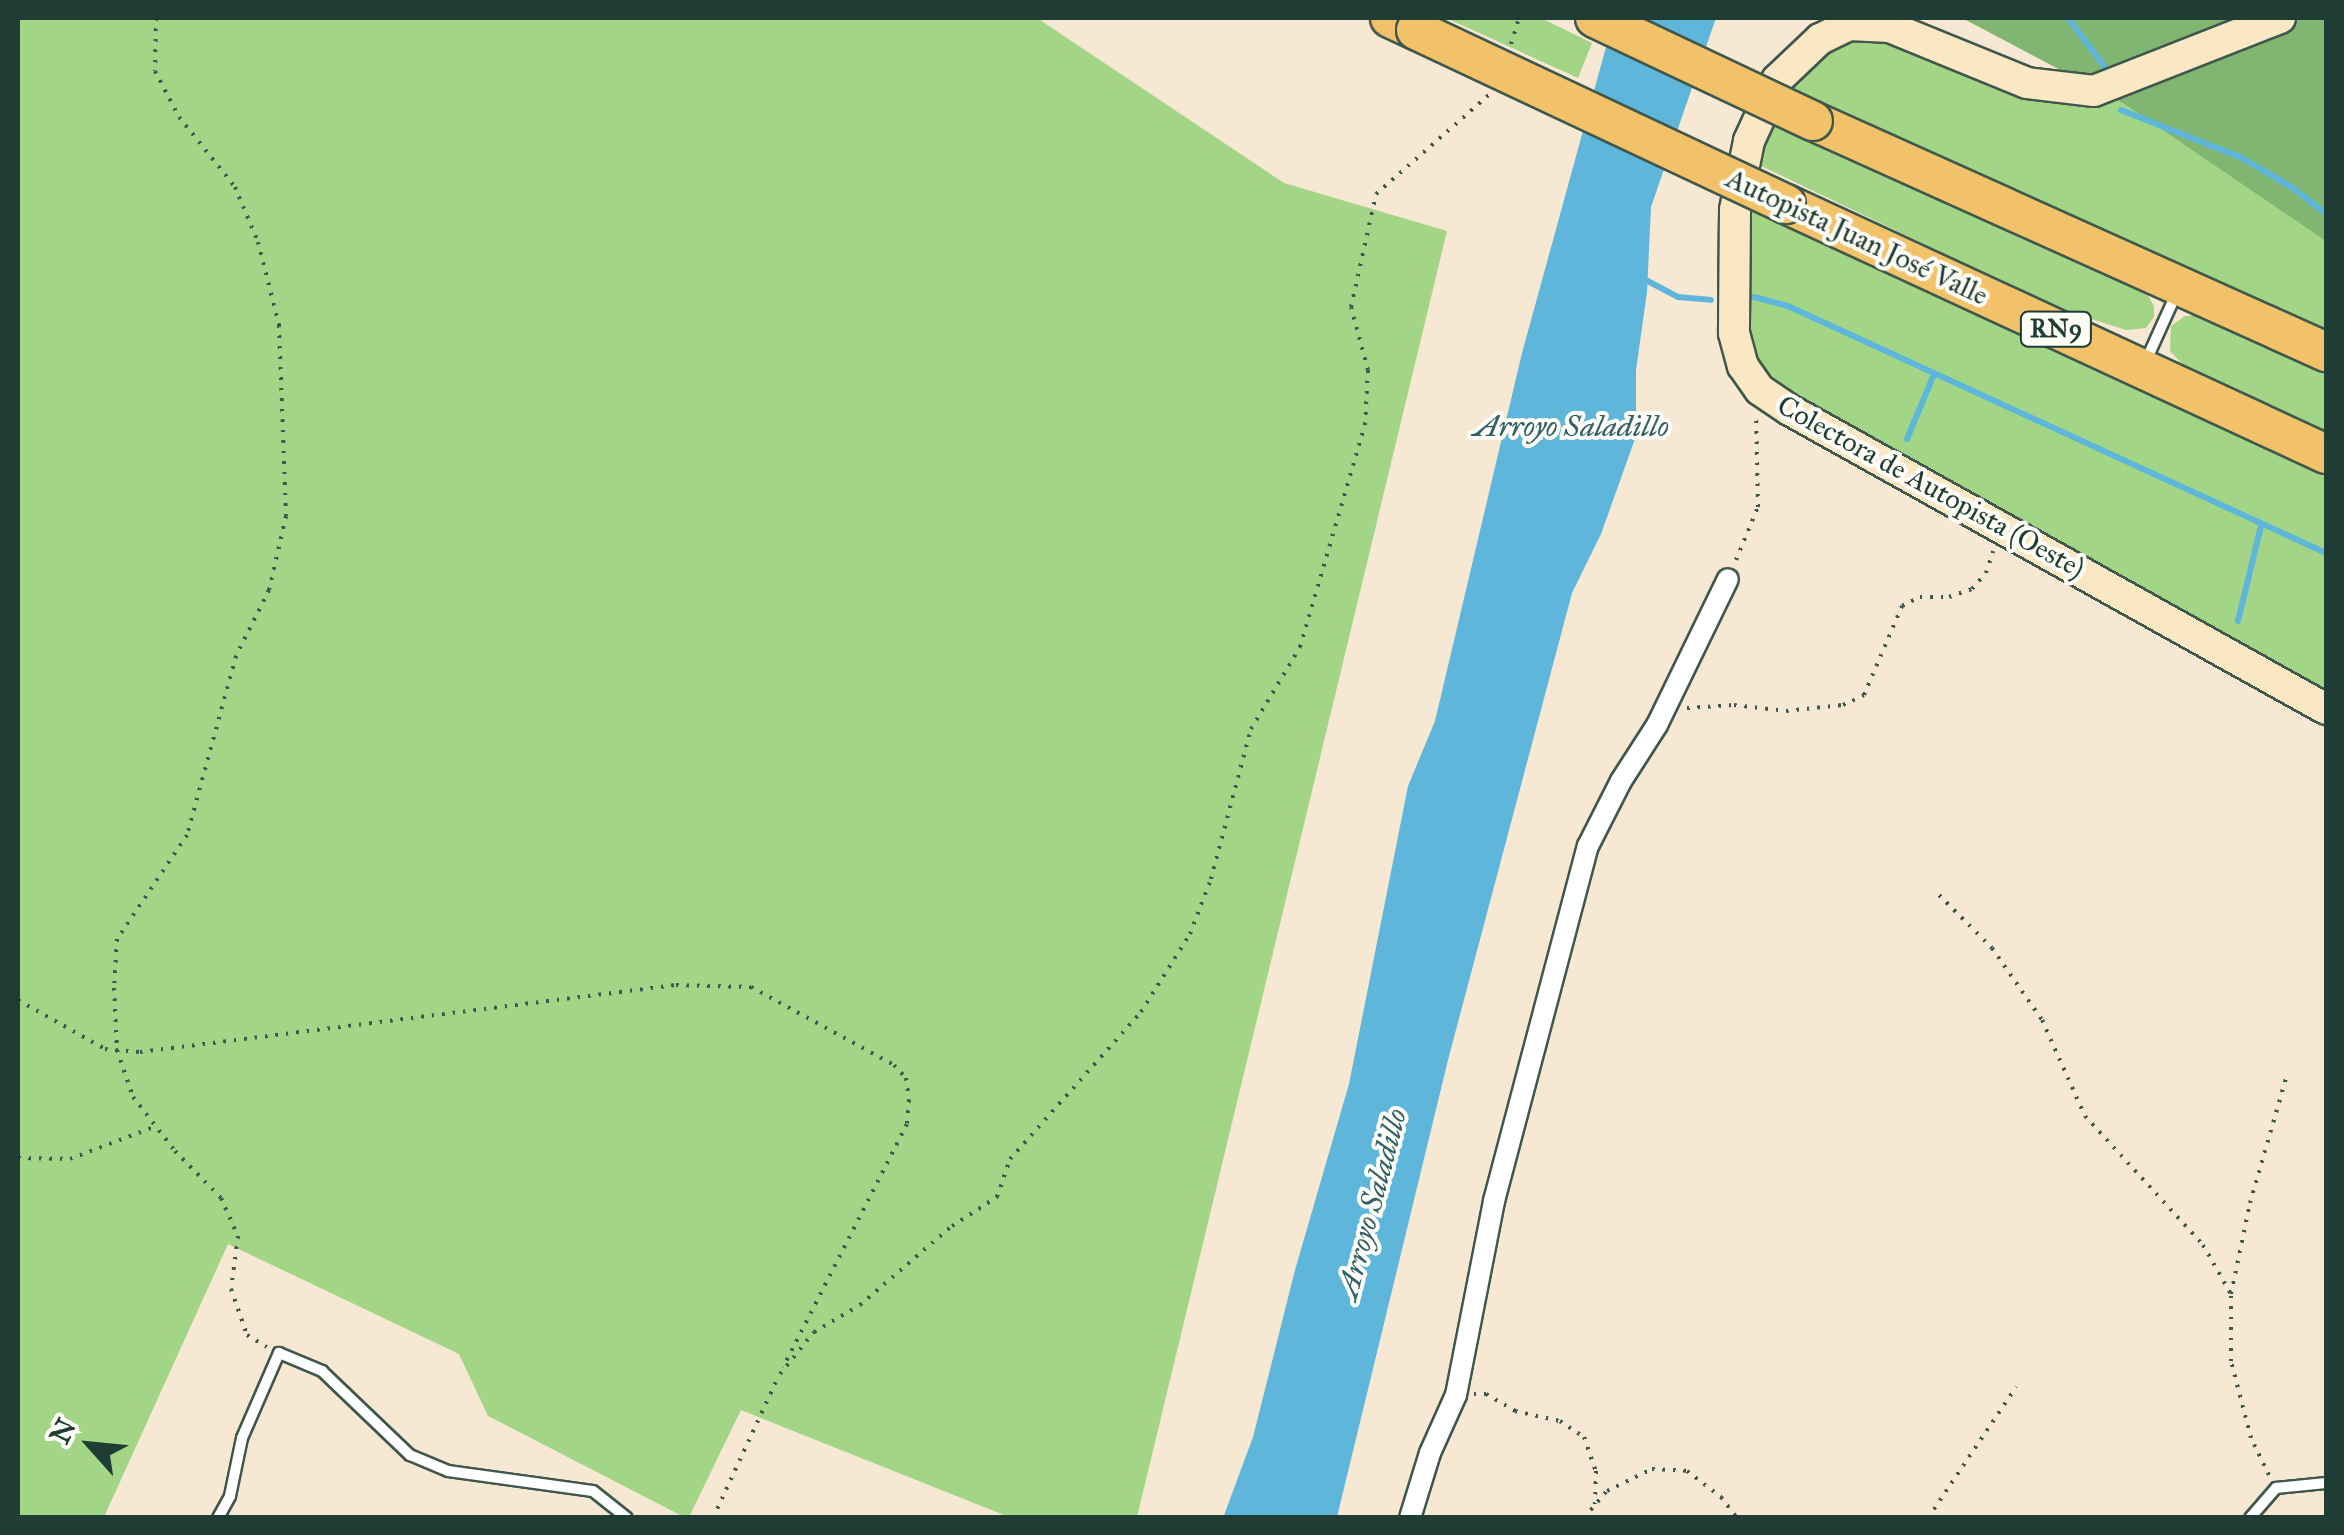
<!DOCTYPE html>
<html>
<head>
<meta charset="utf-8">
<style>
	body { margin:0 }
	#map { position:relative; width:2344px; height:1535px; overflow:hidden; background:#f7e8d4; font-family:"IM FELL Great Primer",serif }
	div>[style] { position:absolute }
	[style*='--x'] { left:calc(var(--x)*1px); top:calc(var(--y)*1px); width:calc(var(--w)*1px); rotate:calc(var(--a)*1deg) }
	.green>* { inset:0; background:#a2d585 }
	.forest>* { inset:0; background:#81b672 }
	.water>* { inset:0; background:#5eb6db }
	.stream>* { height:6px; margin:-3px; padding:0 3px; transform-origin:3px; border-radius:3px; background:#5eb6db }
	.path>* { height:4px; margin-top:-2px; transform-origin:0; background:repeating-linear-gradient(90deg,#3f574c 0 2.5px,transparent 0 10.5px) }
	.roads { filter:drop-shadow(2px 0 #3f574c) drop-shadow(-2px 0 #3f574c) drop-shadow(0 2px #3f574c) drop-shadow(0 -2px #3f574c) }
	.lane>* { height:10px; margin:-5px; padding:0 5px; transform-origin:5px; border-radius:5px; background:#fff }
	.street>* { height:20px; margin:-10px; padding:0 10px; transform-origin:10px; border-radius:10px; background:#fff }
	.secondary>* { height:30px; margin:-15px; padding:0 15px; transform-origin:15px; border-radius:15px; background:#fae7c3 }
	.highway>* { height:38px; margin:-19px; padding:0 19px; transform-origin:19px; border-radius:19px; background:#f2c26a }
	.bridges { filter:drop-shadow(2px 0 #3f574c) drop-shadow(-2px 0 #3f574c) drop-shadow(0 2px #3f574c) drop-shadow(0 -2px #3f574c) }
	.highway-bridge>* { height:38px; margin:-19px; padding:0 19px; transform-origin:19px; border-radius:19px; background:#f2c26a }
	span { translate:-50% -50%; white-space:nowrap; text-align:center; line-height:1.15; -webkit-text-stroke:8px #fdfcf7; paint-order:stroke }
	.shield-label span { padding:2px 8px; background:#fdfcf7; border:2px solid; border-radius:8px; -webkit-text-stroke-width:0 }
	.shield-label { font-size:25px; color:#1f3d34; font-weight:700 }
	.street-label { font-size:28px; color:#1f3d34 }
	.water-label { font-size:30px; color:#326166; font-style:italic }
	.frame { position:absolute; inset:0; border:20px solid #1f3d34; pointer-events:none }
	.north { position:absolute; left:40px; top:1395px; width:100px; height:100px; -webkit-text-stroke:8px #fdfcf7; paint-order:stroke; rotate:297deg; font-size:28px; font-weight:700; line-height:40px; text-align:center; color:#1f3d34 }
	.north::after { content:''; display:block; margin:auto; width:35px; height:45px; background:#1f3d34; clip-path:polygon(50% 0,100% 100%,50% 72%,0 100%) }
</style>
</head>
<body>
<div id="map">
	<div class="green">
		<div style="clip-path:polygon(18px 18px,1037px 18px,1284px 183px,1447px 231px,1137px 1517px,1009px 1517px,741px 1410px,689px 1517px,684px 1517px,488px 1416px,459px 1354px,228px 1244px,104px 1517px,18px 1517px)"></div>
		<div style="clip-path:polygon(1446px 18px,1541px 18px,1592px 43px,1578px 78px)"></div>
		<div style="clip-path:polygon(2326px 18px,2326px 336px,1788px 91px,1821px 54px,1846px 38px,1896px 39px,2053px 100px)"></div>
		<div style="clip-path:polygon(1772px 118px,2126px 281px,2147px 294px,2154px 306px,2154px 317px,2146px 328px,2126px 330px,2060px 309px,1757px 164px)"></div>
		<div style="clip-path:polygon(1749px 205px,2326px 470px,2326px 696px,1771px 383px,1752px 351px,1748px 332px)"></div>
		<div style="clip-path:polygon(2215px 314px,2326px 366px,2326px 434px,2188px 370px,2170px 351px,2171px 326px,2185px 316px)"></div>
	</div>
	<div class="forest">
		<div style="clip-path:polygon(1962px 18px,2326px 18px,2326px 241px,2123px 103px)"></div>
	</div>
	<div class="water">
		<div style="clip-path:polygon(1614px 18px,1716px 18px,1651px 207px,1647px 292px,1636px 370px,1636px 436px,1601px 534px,1572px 593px,1448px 1060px,1337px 1517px,1223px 1518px,1253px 1437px,1295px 1270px,1349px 1084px,1408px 786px,1435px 721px,1522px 353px)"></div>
	</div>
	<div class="stream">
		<div style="--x:2068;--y:18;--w:71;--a:53"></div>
		<div style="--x:2121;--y:110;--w:130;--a:21.6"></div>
		<div style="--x:2242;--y:158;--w:59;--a:30.5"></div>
		<div style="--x:2293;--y:188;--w:42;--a:38.2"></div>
		<div style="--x:1642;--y:278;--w:41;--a:27.8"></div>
		<div style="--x:1678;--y:297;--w:33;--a:5"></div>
		<div style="--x:1754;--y:297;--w:35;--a:15"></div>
		<div style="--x:1788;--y:306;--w:592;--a:24.66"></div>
		<div style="--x:1907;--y:439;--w:70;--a:-67.4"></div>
		<div style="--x:2238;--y:621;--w:98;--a:-76.4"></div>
	</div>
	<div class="path">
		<div style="--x:156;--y:18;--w:53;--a:91.1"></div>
		<div style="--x:155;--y:71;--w:52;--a:62.4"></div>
		<div style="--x:179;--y:117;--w:90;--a:51.3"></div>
		<div style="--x:235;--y:187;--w:60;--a:67.3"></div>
		<div style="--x:258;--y:242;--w:86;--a:75.8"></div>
		<div style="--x:279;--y:325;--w:191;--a:87.9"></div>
		<div style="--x:286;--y:516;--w:76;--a:102.9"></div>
		<div style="--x:269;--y:590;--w:74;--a:116.6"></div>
		<div style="--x:236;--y:656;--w:186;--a:105.3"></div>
		<div style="--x:187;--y:835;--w:125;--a:123.9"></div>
		<div style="--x:117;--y:939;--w:49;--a:93.5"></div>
		<div style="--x:114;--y:988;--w:62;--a:87.2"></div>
		<div style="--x:117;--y:1050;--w:50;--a:71.2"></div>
		<div style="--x:133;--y:1097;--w:68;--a:52.1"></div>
		<div style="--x:175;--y:1151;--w:66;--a:45.6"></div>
		<div style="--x:221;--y:1198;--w:42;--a:65.9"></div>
		<div style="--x:238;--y:1236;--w:53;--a:97.5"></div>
		<div style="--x:231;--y:1289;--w:49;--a:70.8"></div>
		<div style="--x:247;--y:1335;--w:23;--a:31"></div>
		<div style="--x:1511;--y:44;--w:27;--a:-73"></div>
		<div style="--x:1736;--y:560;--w:57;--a:-67.5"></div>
		<div style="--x:1758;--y:507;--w:93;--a:-91.2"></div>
		<div style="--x:1687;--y:708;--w:47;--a:-3.7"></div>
		<div style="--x:1734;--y:705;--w:52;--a:6.6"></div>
		<div style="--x:1786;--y:711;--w:57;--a:-6"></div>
		<div style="--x:1843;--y:705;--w:23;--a:-25"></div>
		<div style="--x:1864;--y:695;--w:97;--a:-66.9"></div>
		<div style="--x:1902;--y:606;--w:20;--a:-27"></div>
		<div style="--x:1920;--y:597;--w:29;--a:0"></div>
		<div style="--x:1949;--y:597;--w:24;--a:-19"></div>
		<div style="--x:1972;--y:589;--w:21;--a:-49"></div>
		<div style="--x:1986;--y:573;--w:23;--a:-72"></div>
		<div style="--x:1939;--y:895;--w:75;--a:45"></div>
		<div style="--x:1992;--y:948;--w:88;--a:55.2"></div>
		<div style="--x:2042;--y:1020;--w:105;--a:65.9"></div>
		<div style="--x:2085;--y:1116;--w:175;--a:47.5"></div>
		<div style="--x:2203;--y:1245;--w:56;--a:60.3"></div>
		<div style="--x:18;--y:1000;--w:100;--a:29.4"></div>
		<div style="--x:105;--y:1049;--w:35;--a:5"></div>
		<div style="--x:140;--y:1052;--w:540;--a:-7.13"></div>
		<div style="--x:676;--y:985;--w:75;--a:1.5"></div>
		<div style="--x:751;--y:987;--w:163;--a:28.6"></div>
		<div style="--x:894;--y:1065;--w:18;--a:47"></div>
		<div style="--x:906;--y:1078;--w:22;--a:82"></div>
		<div style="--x:909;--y:1100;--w:24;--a:95"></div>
		<div style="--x:907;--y:1124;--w:273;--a:117"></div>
		<div style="--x:18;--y:1158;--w:52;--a:1.1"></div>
		<div style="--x:70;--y:1159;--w:92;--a:-21"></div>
		<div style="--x:780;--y:1374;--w:54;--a:-51"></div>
		<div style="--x:814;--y:1332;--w:53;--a:-30.4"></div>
		<div style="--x:860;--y:1305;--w:121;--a:-40.7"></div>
		<div style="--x:952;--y:1226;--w:54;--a:-32.8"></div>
		<div style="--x:997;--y:1197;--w:40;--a:-71.1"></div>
		<div style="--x:1010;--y:1159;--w:197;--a:-48.3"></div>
		<div style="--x:1141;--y:1012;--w:92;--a:-57.9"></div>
		<div style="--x:1190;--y:934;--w:59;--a:-69.1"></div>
		<div style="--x:1211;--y:879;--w:155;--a:-75.1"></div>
		<div style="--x:1251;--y:729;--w:96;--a:-59.1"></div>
		<div style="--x:1300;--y:647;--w:231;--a:-73.7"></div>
		<div style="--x:1365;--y:425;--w:55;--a:-86.9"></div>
		<div style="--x:1368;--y:370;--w:65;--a:-105.1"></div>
		<div style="--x:1351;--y:307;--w:116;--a:-77.5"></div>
		<div style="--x:1376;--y:194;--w:152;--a:-41.3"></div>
		<div style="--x:1474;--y:1394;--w:12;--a:0"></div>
		<div style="--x:1486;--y:1394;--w:34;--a:30"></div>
		<div style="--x:1515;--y:1411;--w:46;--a:12.5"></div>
		<div style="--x:1560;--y:1421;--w:29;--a:34"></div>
		<div style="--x:1584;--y:1437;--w:36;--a:71"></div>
		<div style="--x:1596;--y:1471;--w:33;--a:92"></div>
		<div style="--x:2269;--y:1475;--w:41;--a:-115.9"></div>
		<div style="--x:2251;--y:1438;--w:80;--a:-104.6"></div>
		<div style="--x:2231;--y:1361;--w:67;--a:-90"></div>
		<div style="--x:2231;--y:1294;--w:93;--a:-78.2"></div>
		<div style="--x:2250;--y:1203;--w:133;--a:-73.9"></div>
		<div style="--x:713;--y:1518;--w:157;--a:-65.2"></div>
		<div style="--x:1584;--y:1518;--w:35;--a:-50"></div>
		<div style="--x:1607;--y:1491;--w:50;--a:-26.1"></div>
		<div style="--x:1652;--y:1469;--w:35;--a:3"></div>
		<div style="--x:1687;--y:1471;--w:43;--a:37.4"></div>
		<div style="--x:1721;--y:1497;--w:26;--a:53"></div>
		<div style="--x:1928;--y:1518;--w:158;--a:-56.1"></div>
	</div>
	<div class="roads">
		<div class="lane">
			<div style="--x:2145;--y:363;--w:78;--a:-65.7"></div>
			<div style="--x:218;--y:1518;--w:25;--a:-61"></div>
			<div style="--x:230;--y:1496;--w:59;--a:-78.3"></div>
			<div style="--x:242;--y:1438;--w:93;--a:-66.5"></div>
			<div style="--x:279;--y:1353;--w:47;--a:22.7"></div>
			<div style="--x:322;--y:1371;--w:122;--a:43.7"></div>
			<div style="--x:410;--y:1455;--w:41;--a:22.8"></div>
			<div style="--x:448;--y:1471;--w:146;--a:7.9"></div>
			<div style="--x:593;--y:1491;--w:43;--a:38.5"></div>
			<div style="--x:2250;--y:1518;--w:40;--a:-49"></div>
			<div style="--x:2276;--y:1488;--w:50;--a:-5.7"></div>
		</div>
		<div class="street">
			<div style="--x:1410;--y:1518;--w:68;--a:-72.9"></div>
			<div style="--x:1430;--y:1453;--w:64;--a:-65.9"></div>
			<div style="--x:1456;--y:1395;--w:198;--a:-78.9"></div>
			<div style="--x:1494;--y:1201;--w:367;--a:-75.2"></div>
			<div style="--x:1588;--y:846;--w:73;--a:-63.1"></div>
			<div style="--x:1621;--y:781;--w:67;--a:-57.3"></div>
			<div style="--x:1657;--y:725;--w:162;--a:-64.1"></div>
		</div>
		<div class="secondary">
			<div style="--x:2280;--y:18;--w:200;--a:158.6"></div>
			<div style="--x:2094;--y:91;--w:67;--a:-173.2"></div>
			<div style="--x:2027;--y:83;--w:148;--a:-157.8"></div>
			<div style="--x:1890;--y:27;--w:41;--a:-177.2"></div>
			<div style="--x:1849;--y:25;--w:32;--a:154"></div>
			<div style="--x:1820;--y:39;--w:59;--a:136.4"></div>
			<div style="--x:1777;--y:80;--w:67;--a:114.7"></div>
			<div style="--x:1749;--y:141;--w:70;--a:101.5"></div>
			<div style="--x:1735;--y:210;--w:123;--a:90.5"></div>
			<div style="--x:1734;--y:333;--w:34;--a:75"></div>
			<div style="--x:1743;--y:366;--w:29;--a:55"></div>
			<div style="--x:1760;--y:390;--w:34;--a:34"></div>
			<div style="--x:1788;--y:409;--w:616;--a:29.14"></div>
		</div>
		<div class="highway">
			<div style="--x:1390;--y:18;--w:29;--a:25"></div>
			<div style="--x:1813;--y:121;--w:563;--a:24.24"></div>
			<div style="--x:1786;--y:204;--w:595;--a:24.84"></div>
		</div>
	</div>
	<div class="bridges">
		<div class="highway-bridge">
			<div style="--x:1595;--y:18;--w:241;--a:25.3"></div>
			<div style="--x:1416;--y:30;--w:409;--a:25.2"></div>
		</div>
	</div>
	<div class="shield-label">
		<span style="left:2056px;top:329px">RN9</span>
	</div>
	<div class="street-label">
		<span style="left:1857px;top:237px;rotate:25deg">Autopista Juan José Valle</span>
		<span style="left:1931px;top:487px;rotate:29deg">Colectora de Autopista (Oeste)</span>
	</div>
	<div class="water-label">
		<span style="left:1571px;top:426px">Arroyo Saladillo</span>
		<span style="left:1372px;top:1204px;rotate:-75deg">Arroyo Saladillo</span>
	</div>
	<div class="frame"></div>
	<div class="north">N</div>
</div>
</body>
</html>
